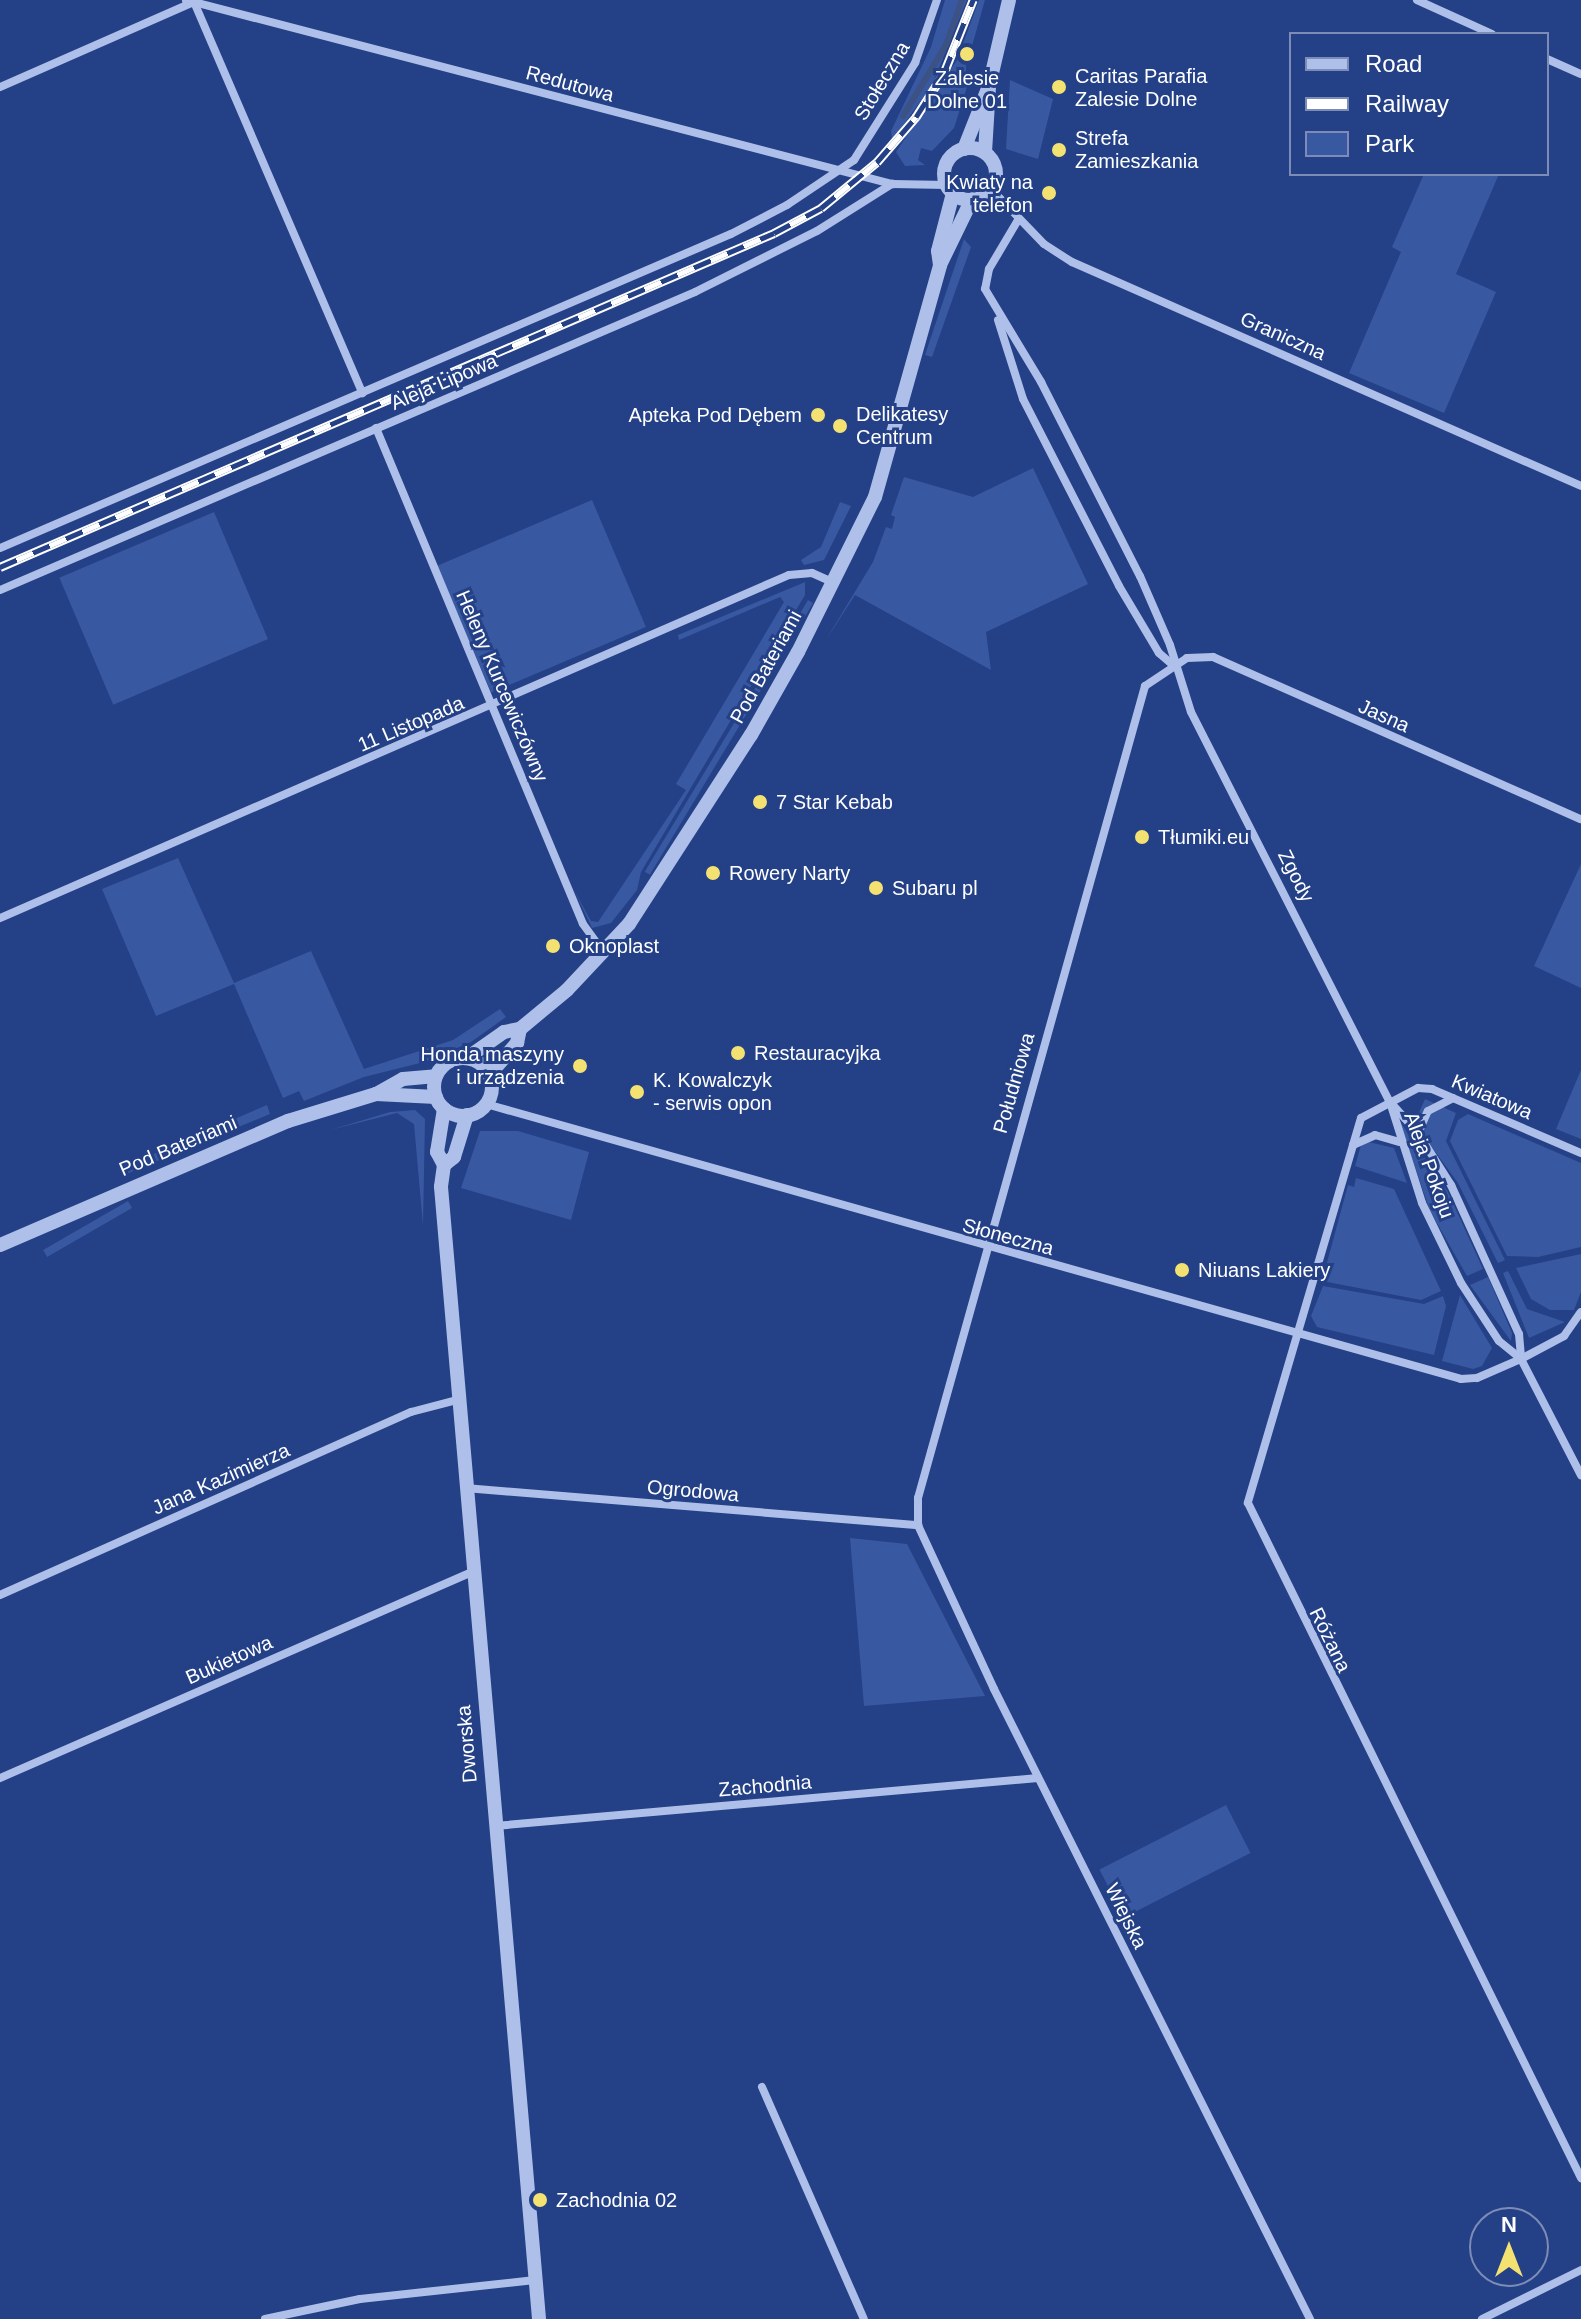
<!DOCTYPE html>
<html>
<head>
<meta charset="utf-8">
<style>
	body { margin:0 }
	#map { position:relative; width:1581px; height:2319px; overflow:hidden; background:#244086; font-family:Arial,sans-serif }
	div>[style] { position:absolute }
	[style*='--x'] { left:calc(var(--x)*1px); top:calc(var(--y)*1px); width:calc(var(--w)*1px); rotate:calc(var(--a)*1deg) }
	.green>* { inset:0; background:#3858a2; transform-origin:0 0 }
	.stream>* { height:6px; margin:-3px; padding:0 3px; transform-origin:3px; border-radius:3px; background:#3c5184 }
	.minor>* { height:8px; margin:-4px; padding:0 4px; transform-origin:4px; border-radius:4px; background:#aec0e9 }
	.tertiary>* { height:14px; margin:-7px; padding:0 7px; transform-origin:7px; border-radius:7px; background:#aec0e9 }
	.tertiary>.ring { margin:-7px; padding:0; box-sizing:content-box; background:none; border:14px solid #aec0e9; border-radius:50% }
	.rail>* { height:9px; margin-top:-4.5px; transform-origin:0; background:repeating-linear-gradient(90deg,#244086 0 18px,#fff 0 36px); box-sizing:border-box; border-block:2px solid #fff }
	.dots>* { width:22px; height:22px; translate:-50% -50%; box-sizing:border-box; border:4px solid #244086; border-radius:50% }
	span { translate:-50% -50%; white-space:nowrap; text-align:center; line-height:1.15; -webkit-text-stroke:6px #244086; paint-order:stroke }
	.poi-label { font-size:20px; color:#fff }
	.left { translate:0 -50%; text-align:left }
	.right { translate:-100% -50%; text-align:right }
	.street-label { font-size:20px; color:#fff }
	.legend { position:absolute; left:1289px; top:32px; width:260px; height:144px; box-sizing:border-box; background:#244086; border:2px solid #7c8cb6; margin:0; padding:10px 14px; list-style:none; font-size:24px; color:#fff }
	.legend li { display:flex; align-items:center; gap:16px; height:40px }
	.legend b { width:40px; border:2px solid #7c8cb6 }
	.north { position:absolute; left:1469px; top:2207px; width:80px; height:80px; box-sizing:border-box; background:#244086; border:2px solid #7c8cb6; border-radius:50%; rotate:0deg; font-size:22px; font-weight:700; line-height:32px; text-align:center; color:#fff }
	.north::after { content:''; display:block; margin:auto; width:28px; height:36px; background:#f3e172; clip-path:polygon(50% 0,100% 100%,50% 72%,0 100%) }
</style>
</head>
<body>
<div id="map">
	<div class="green">
		<div style="clip-path:polygon(945px 0,967px 0,932px 85px,892px 141px,891px 131px,931px 47px)"></div>
		<div style="clip-path:polygon(979px 0,985px 0,972px 46px,965px 46px,967px 87px,954px 128px,932px 151px,921px 148px,918px 160px,925px 165px,905px 166px,896px 152px,957px 60px)"></div>
		<div style="clip-path:polygon(1010px 80px,1053px 99px,1038px 159px,1006px 149px)"></div>
		<div style="clip-path:polygon(1424px 174px,1499px 174px,1456px 274px,1496px 292px,1444px 413px,1349px 373px,1401px 252px,1392px 247px)"></div>
		<div style="clip-path:polygon(964px 239px,971px 247px,932px 357px,925px 355px)"></div>
		<div style="clip-path:polygon(1033px 468px,1088px 584px,986px 632px,991px 670px,855px 595px,824px 643px,873px 562px,886px 527px,892px 529px,895px 517px,891px 515px,904px 477px,973px 497px)"></div>
		<div style="left:592px;top:500px;width:138px;height:168px;rotate:67deg"></div>
		<div style="clip-path:polygon(840px 502px,851px 506px,824px 560px,804px 565px,801px 560px,821px 547px)"></div>
		<div style="left:214px;top:512px;width:138px;height:168px;rotate:67deg"></div>
		<div style="clip-path:polygon(805px 582px,805px 595px,641px 872px,637px 890px,611px 923px,592px 928px,574px 890px,591px 921px,598px 922px,686px 790px,676px 784px,784px 602px,780px 597px,679px 640px,678px 635px)"></div>
		<div style="left:808px;top:600px;width:6px;height:317px;rotate:31deg"></div>
		<div style="clip-path:polygon(178px 858px,234px 983px,311px 951px,364px 1069px,453px 1040px,500px 1009px,506px 1017px,471px 1042px,424px 1062px,364px 1077px,304px 1101px,299px 1091px,283px 1098px,234px 984px,156px 1016px,102px 889px)"></div>
		<div style="clip-path:polygon(1581px 864px,1581px 988px,1534px 966px)"></div>
		<div style="clip-path:polygon(1581px 1070px,1581px 1139px,1556px 1129px)"></div>
		<div style="clip-path:polygon(1425px 1099px,1456px 1113px,1446px 1141px,1505px 1260px,1498px 1263px,1458px 1183px,1423px 1135px,1417px 1117px)"></div>
		<div style="clip-path:polygon(267px 1105px,270px 1114px,124px 1175px,121px 1168px)"></div>
		<div style="clip-path:polygon(415px 1110px,425px 1119px,423px 1226px,414px 1124px,397px 1113px,330px 1130px,390px 1112px)"></div>
		<div style="clip-path:polygon(1468px 1114px,1581px 1163px,1581px 1247px,1538px 1257px,1507px 1256px,1450px 1141px,1458px 1120px)"></div>
		<div style="clip-path:polygon(1399px 1120px,1448px 1192px,1483px 1269px,1467px 1276px,1430px 1211px)"></div>
		<div style="clip-path:polygon(480px 1131px,518px 1131px,589px 1152px,571px 1220px,461px 1188px)"></div>
		<div style="clip-path:polygon(1369px 1142px,1394px 1148px,1407px 1183px,1355px 1166px,1361px 1145px)"></div>
		<div style="clip-path:polygon(1356px 1178px,1394px 1189px,1441px 1291px,1421px 1300px,1322px 1281px,1348px 1185px,1354px 1187px)"></div>
		<div style="left:128px;top:1201px;width:8px;height:98px;rotate:60deg"></div>
		<div style="clip-path:polygon(1581px 1254px,1581px 1292px,1574px 1310px,1550px 1310px,1531px 1299px,1516px 1268px)"></div>
		<div style="clip-path:polygon(1508px 1271px,1527px 1309px,1565px 1322px,1529px 1338px,1503px 1273px)"></div>
		<div style="clip-path:polygon(1488px 1277px,1512px 1333px,1511px 1341px,1470px 1285px)"></div>
		<div style="clip-path:polygon(1323px 1286px,1424px 1304px,1443px 1296px,1446px 1306px,1434px 1355px,1317px 1327px,1311px 1316px)"></div>
		<div style="clip-path:polygon(1460px 1295px,1492px 1348px,1482px 1366px,1473px 1369px,1442px 1361px)"></div>
		<div style="clip-path:polygon(850px 1538px,907px 1544px,985px 1696px,864px 1706px)"></div>
		<div style="left:1226px;top:1805px;width:54px;height:142px;rotate:63deg"></div>
	</div>
	<div class="stream">
		<div style="--x:903;--y:116;--w:83;--a:-58.8"></div>
		<div style="--x:946;--y:45;--w:48;--a:-70.4"></div>
	</div>
	<div class="minor">
		<div style="--x:186;--y:0;--w:730;--a:14.61"></div>
		<div style="--x:892;--y:184;--w:55;--a:1"></div>
		<div style="--x:1417;--y:0;--w:82;--a:24.4"></div>
		<div style="--x:1547;--y:59;--w:37;--a:24"></div>
		<div style="--x:0;--y:87;--w:212;--a:-23.7"></div>
		<div style="--x:194;--y:2;--w:426;--a:66.7"></div>
		<div style="--x:991;--y:189;--w:76;--a:46.1"></div>
		<div style="--x:1044;--y:244;--w:33;--a:33"></div>
		<div style="--x:1072;--y:262;--w:556;--a:23.75"></div>
		<div style="--x:1018;--y:220;--w:57;--a:120.6"></div>
		<div style="--x:989;--y:269;--w:20;--a:101"></div>
		<div style="--x:985;--y:289;--w:109;--a:58.9"></div>
		<div style="--x:1041;--y:382;--w:218;--a:63"></div>
		<div style="--x:1140;--y:576;--w:75;--a:66.5"></div>
		<div style="--x:1170;--y:645;--w:70;--a:72.6"></div>
		<div style="--x:1191;--y:712;--w:438;--a:63"></div>
		<div style="--x:1390;--y:1102;--w:106;--a:72.4"></div>
		<div style="--x:1422;--y:1203;--w:89;--a:64"></div>
		<div style="--x:1461;--y:1283;--w:69;--a:56.8"></div>
		<div style="--x:1499;--y:1341;--w:28;--a:39"></div>
		<div style="--x:998;--y:320;--w:83;--a:72.4"></div>
		<div style="--x:1023;--y:399;--w:210;--a:62.8"></div>
		<div style="--x:1119;--y:586;--w:78;--a:59.2"></div>
		<div style="--x:1159;--y:653;--w:18;--a:41"></div>
		<div style="--x:376;--y:428;--w:537;--a:67.35"></div>
		<div style="--x:583;--y:924;--w:34;--a:54"></div>
		<div style="--x:0;--y:548;--w:796;--a:-23.25"></div>
		<div style="--x:731;--y:234;--w:63;--a:-27.4"></div>
		<div style="--x:787;--y:205;--w:81;--a:-33.9"></div>
		<div style="--x:854;--y:160;--w:115;--a:-57.8"></div>
		<div style="--x:915;--y:63;--w:67;--a:-70.8"></div>
		<div style="--x:0;--y:590;--w:756;--a:-23.21"></div>
		<div style="--x:695;--y:292;--w:136;--a:-26.6"></div>
		<div style="--x:817;--y:231;--w:89;--a:-32.1"></div>
		<div style="--x:0;--y:918;--w:860;--a:-23.5"></div>
		<div style="--x:789;--y:575;--w:23;--a:-5"></div>
		<div style="--x:812;--y:573;--w:24;--a:24"></div>
		<div style="--x:1391;--y:1103;--w:40;--a:48"></div>
		<div style="--x:1418;--y:1133;--w:62;--a:57.6"></div>
		<div style="--x:1451;--y:1185;--w:164;--a:65.5"></div>
		<div style="--x:1519;--y:1334;--w:25;--a:85"></div>
		<div style="--x:1521;--y:1359;--w:131;--a:62.7"></div>
		<div style="--x:486;--y:1104;--w:1013;--a:15.75"></div>
		<div style="--x:1461;--y:1379;--w:16;--a:-4"></div>
		<div style="--x:1477;--y:1378;--w:48;--a:-23.4"></div>
		<div style="--x:1521;--y:1359;--w:49;--a:-28.1"></div>
		<div style="--x:1564;--y:1336;--w:29;--a:-55"></div>
		<div style="--x:1418;--y:1133;--w:24;--a:-66"></div>
		<div style="--x:1428;--y:1111;--w:28;--a:-27"></div>
		<div style="--x:1353;--y:1145;--w:24;--a:-24"></div>
		<div style="--x:1375;--y:1135;--w:25;--a:16"></div>
		<div style="--x:1581;--y:1153;--w:162;--a:-156.8"></div>
		<div style="--x:1432;--y:1089;--w:14;--a:-176"></div>
		<div style="--x:1418;--y:1088;--w:64;--a:152.2"></div>
		<div style="--x:1361;--y:1118;--w:401;--a:106.4"></div>
		<div style="--x:1248;--y:1503;--w:753;--a:63.74"></div>
		<div style="--x:465;--y:1488;--w:455;--a:4.7"></div>
		<div style="--x:0;--y:1595;--w:450;--a:-24"></div>
		<div style="--x:411;--y:1412;--w:48;--a:-14.6"></div>
		<div style="--x:0;--y:1778;--w:515;--a:-23.58"></div>
		<div style="--x:495;--y:1826;--w:545;--a:-5.05"></div>
		<div style="--x:762;--y:2087;--w:253;--a:66.3"></div>
		<div style="--x:265;--y:2319;--w:97;--a:-11.9"></div>
		<div style="--x:360;--y:2299;--w:176;--a:-6.2"></div>
		<div style="--x:1310;--y:2319;--w:705;--a:-116.64"></div>
		<div style="--x:994;--y:1689;--w:181;--a:-114.9"></div>
		<div style="--x:918;--y:1525;--w:27;--a:-90"></div>
		<div style="--x:918;--y:1498;--w:843;--a:-74.38"></div>
		<div style="--x:1145;--y:686;--w:50;--a:-33.7"></div>
		<div style="--x:1187;--y:658;--w:26;--a:-2"></div>
		<div style="--x:1213;--y:657;--w:402;--a:23.8"></div>
		<div style="--x:1482;--y:2319;--w:110;--a:-26.3"></div>
	</div>
	<div class="tertiary">
		<div class="ring" style="left:944px;top:148px;width:38px;height:38px"></div>
		<div style="--x:964;--y:149;--w:68;--a:-68.4"></div>
		<div style="--x:989;--y:86;--w:88;--a:-76.9"></div>
		<div style="--x:985;--y:152;--w:66;--a:-86.5"></div>
		<div style="--x:940;--y:265;--w:73;--a:-64.1"></div>
		<div style="--x:467;--y:1058;--w:45;--a:-35.1"></div>
		<div style="--x:504;--y:1032;--w:16;--a:-11"></div>
		<div style="--x:520;--y:1029;--w:61;--a:-39.7"></div>
		<div style="--x:567;--y:990;--w:91;--a:-46.8"></div>
		<div style="--x:629;--y:924;--w:225;--a:-57.2"></div>
		<div style="--x:751;--y:735;--w:95;--a:-60.5"></div>
		<div style="--x:798;--y:652;--w:173;--a:-63.6"></div>
		<div style="--x:875;--y:497;--w:241;--a:-74.3"></div>
		<div style="--x:940;--y:265;--w:14;--a:-98"></div>
		<div style="--x:938;--y:251;--w:60;--a:-75.5"></div>
		<div class="ring" style="left:434px;top:1058px;width:44px;height:44px"></div>
		<div style="--x:489;--y:1075;--w:43;--a:-48.8"></div>
		<div style="--x:517;--y:1043;--w:14;--a:-78"></div>
		<div style="--x:376;--y:1094;--w:60;--a:2.9"></div>
		<div style="--x:467;--y:1115;--w:44;--a:107.2"></div>
		<div style="--x:454;--y:1157;--w:13;--a:141"></div>
		<div style="--x:444;--y:1165;--w:22;--a:98"></div>
		<div style="--x:441;--y:1187;--w:1136;--a:85.05"></div>
		<div style="--x:444;--y:1165;--w:15;--a:-118"></div>
		<div style="--x:437;--y:1152;--w:44;--a:-80.8"></div>
		<div style="--x:0;--y:1245;--w:314;--a:-23.3"></div>
		<div style="--x:288;--y:1121;--w:92;--a:-17.1"></div>
		<div style="--x:376;--y:1094;--w:31;--a:-29"></div>
		<div style="--x:403;--y:1079;--w:33;--a:-5"></div>
	</div>
	<div class="rail">
		<div style="--x:0;--y:567;--w:843;--a:-23.34"></div>
		<div style="--x:774;--y:233;--w:53;--a:-28"></div>
		<div style="--x:821;--y:208;--w:72;--a:-39.4"></div>
		<div style="--x:877;--y:162;--w:60;--a:-49.1"></div>
		<div style="--x:916;--y:117;--w:52;--a:-57.5"></div>
		<div style="--x:944;--y:73;--w:79;--a:-68.3"></div>
	</div>
	<div class="dots">
		<div style="left:967px;top:54px;background:#f3e172"></div>
		<div style="left:1059px;top:87px;background:#f3e172"></div>
		<div style="left:1059px;top:150px;background:#f3e172"></div>
		<div style="left:1049px;top:193px;background:#f3e172"></div>
		<div style="left:818px;top:415px;background:#f3e172"></div>
		<div style="left:840px;top:426px;background:#f3e172"></div>
		<div style="left:760px;top:802px;background:#f3e172"></div>
		<div style="left:1142px;top:837px;background:#f3e172"></div>
		<div style="left:713px;top:873px;background:#f3e172"></div>
		<div style="left:876px;top:888px;background:#f3e172"></div>
		<div style="left:553px;top:946px;background:#f3e172"></div>
		<div style="left:738px;top:1053px;background:#f3e172"></div>
		<div style="left:580px;top:1066px;background:#f3e172"></div>
		<div style="left:637px;top:1092px;background:#f3e172"></div>
		<div style="left:1182px;top:1270px;background:#f3e172"></div>
		<div style="left:540px;top:2200px;background:#f3e172"></div>
	</div>
	<div class="poi-label">
		<span class="left" style="left:1075px;top:88px">Caritas Parafia<br>Zalesie Dolne</span>
		<span style="left:967px;top:90px">Zalesie<br>Dolne 01</span>
		<span class="left" style="left:1075px;top:150px">Strefa<br>Zamieszkania</span>
		<span class="right" style="left:1033px;top:194px">Kwiaty na<br>telefon</span>
		<span class="left" style="left:856px;top:426px">Delikatesy<br>Centrum</span>
		<span class="right" style="left:802px;top:415px">Apteka Pod Dębem</span>
		<span class="left" style="left:776px;top:802px">7 Star Kebab</span>
		<span class="left" style="left:1158px;top:837px">Tłumiki.eu</span>
		<span class="left" style="left:729px;top:873px">Rowery Narty</span>
		<span class="left" style="left:892px;top:888px">Subaru pl</span>
		<span class="left" style="left:569px;top:946px">Oknoplast</span>
		<span class="left" style="left:754px;top:1053px">Restauracyjka</span>
		<span class="right" style="left:564px;top:1066px">Honda maszyny<br>i urządzenia</span>
		<span class="left" style="left:653px;top:1092px">K. Kowalczyk<br>- serwis opon</span>
		<span class="left" style="left:1198px;top:1270px">Niuans Lakiery</span>
		<span class="left" style="left:556px;top:2200px">Zachodnia 02</span>
	</div>
	<div class="street-label">
		<span style="left:882px;top:81px;rotate:-59deg">Stołeczna</span>
		<span style="left:570px;top:84px;rotate:15deg">Redutowa</span>
		<span style="left:1283px;top:336px;rotate:24deg">Graniczna</span>
		<span style="left:444px;top:382px;rotate:-23deg">Aleja Lipowa</span>
		<span style="left:766px;top:667px;rotate:-61deg">Pod Bateriami</span>
		<span style="left:502px;top:686px;rotate:67deg">Heleny Kurcewiczówny</span>
		<span style="left:1384px;top:716px;rotate:24deg">Jasna</span>
		<span style="left:411px;top:724px;rotate:-23deg">11 Listopada</span>
		<span style="left:1296px;top:876px;rotate:63deg">Zgody</span>
		<span style="left:1014px;top:1083px;rotate:-74deg">Południowa</span>
		<span style="left:1492px;top:1097px;rotate:23deg">Kwiatowa</span>
		<span style="left:178px;top:1146px;rotate:-23deg">Pod Bateriami</span>
		<span style="left:1429px;top:1165px;rotate:70deg">Aleja Pokoju</span>
		<span style="left:1008px;top:1237px;rotate:15deg">Słoneczna</span>
		<span style="left:221px;top:1479px;rotate:-24deg">Jana Kazimierza</span>
		<span style="left:693px;top:1491px;rotate:5deg">Ogrodowa</span>
		<span style="left:1330px;top:1640px;rotate:64deg">Różana</span>
		<span style="left:229px;top:1660px;rotate:-24deg">Bukietowa</span>
		<span style="left:467px;top:1744px;rotate:-95deg">Dworska</span>
		<span style="left:765px;top:1786px;rotate:-5deg">Zachodnia</span>
		<span style="left:1126px;top:1916px;rotate:64deg">Wiejska</span>
	</div>
	<ul class="legend">
	<li><b style="height:10px;background:#aec0e9"></b>Road</li>
	<li><b style="height:10px;background:#fff"></b>Railway</li>
	<li><b style="height:22px;background:#3858a2"></b>Park</li>
	</ul>
	<div class="north">N</div>
</div>
</body>
</html>
